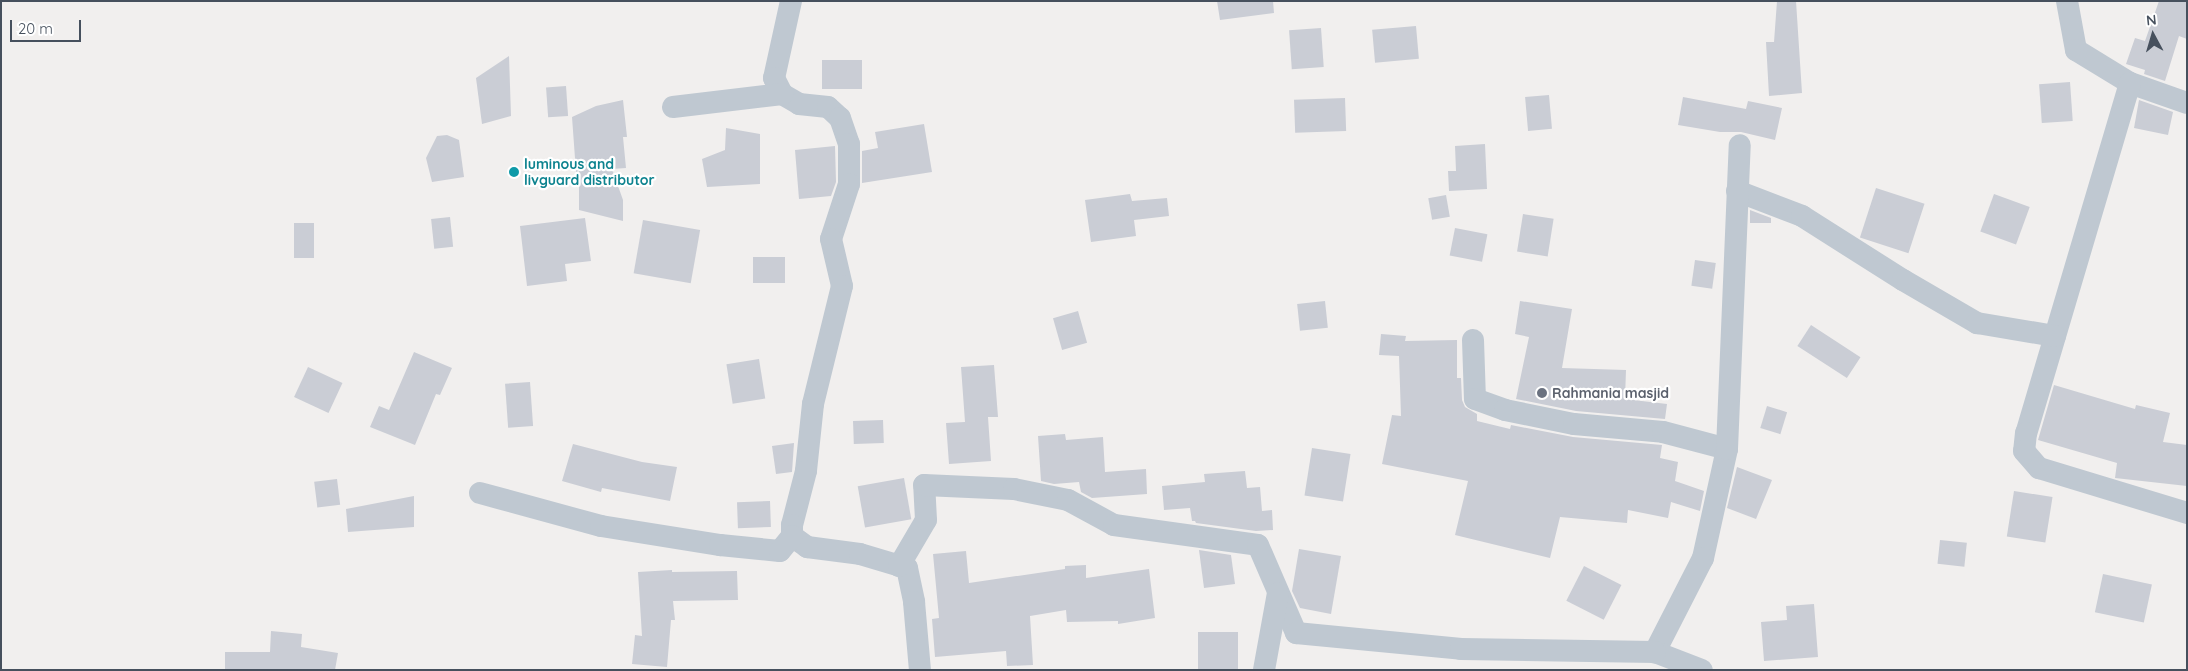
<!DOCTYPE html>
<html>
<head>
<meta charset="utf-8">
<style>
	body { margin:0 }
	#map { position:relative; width:2188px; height:671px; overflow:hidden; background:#f1efee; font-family:Quicksand,sans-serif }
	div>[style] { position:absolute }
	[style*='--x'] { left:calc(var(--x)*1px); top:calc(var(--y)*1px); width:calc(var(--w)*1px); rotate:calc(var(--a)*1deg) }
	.building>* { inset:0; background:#cacdd5; transform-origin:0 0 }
	.street>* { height:22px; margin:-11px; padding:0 11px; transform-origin:11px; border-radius:11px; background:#bfc8d1 }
	.dots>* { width:14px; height:14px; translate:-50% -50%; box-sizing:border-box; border:2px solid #fff; border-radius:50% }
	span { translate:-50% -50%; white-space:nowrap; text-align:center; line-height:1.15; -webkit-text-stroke:4.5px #fff; paint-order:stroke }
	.culture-label { font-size:14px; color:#0d838f; font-weight:700 }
	.left { translate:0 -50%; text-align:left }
	.worship-label { font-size:14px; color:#5b616d; font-weight:700 }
	.frame { position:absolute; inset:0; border:2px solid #46505d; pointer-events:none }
	.north { position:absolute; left:2128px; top:10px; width:50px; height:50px; -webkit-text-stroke:4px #fff; paint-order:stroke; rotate:354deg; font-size:14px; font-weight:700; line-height:20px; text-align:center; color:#46505d }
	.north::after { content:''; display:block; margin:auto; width:18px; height:22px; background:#46505d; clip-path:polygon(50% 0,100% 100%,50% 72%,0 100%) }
	.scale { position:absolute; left:10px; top:20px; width:71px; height:22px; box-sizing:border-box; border:2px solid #46505d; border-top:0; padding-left:6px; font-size:15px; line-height:18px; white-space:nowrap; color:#46505d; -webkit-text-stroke:4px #fff; paint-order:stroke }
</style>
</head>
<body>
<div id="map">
	<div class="building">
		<div style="clip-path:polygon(1217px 1px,1273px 1px,1274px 13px,1220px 20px)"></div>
		<div style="clip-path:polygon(1777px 1px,1796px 1px,1802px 93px,1769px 96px,1766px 42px,1774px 42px)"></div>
		<div style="clip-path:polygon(2159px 1px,2187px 1px,2187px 39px,2179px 36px,2165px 81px,2144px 74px,2145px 70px,2126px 64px,2135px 38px,2145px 41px)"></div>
		<div style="left:1416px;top:26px;width:33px;height:44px;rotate:85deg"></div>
		<div style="left:1321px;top:28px;width:39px;height:32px;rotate:86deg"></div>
		<div style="clip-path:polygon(509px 56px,511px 116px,482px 124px,476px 78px)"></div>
		<div style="left:822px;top:60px;width:40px;height:29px"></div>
		<div style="left:2070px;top:82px;width:39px;height:31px;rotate:86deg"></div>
		<div style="left:566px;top:86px;width:30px;height:20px;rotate:86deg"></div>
		<div style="left:1549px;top:95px;width:34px;height:24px;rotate:85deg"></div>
		<div style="clip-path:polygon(1683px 97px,1746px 109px,1748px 101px,1782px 108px,1775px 140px,1741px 132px,1720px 132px,1678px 125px)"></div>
		<div style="left:1345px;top:98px;width:33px;height:51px;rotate:88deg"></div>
		<div style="clip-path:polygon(623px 100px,627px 137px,623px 137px,626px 168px,612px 169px,623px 200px,623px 221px,579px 210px,579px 171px,576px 172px,572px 117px,596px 106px)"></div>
		<div style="clip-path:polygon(2139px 100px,2173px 112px,2168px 135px,2134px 128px)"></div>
		<div style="clip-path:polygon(924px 124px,932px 172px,862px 183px,862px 151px,878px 148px,875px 132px)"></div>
		<div style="clip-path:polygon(726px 128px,760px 134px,760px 184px,707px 187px,702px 159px,725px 150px)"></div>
		<div style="clip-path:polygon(447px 135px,459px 140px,464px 177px,432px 182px,426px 158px,437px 136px)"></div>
		<div style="clip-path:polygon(1485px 144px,1487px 189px,1449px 191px,1448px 171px,1456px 171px,1455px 146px)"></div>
		<div style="clip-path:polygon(835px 146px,836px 182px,831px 196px,799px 199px,795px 150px)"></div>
		<div style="left:1876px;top:188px;width:51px;height:52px;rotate:18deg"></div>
		<div style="clip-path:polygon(1130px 194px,1132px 201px,1167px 198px,1169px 216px,1134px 220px,1136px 236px,1091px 242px,1085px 200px)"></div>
		<div style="left:1994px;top:194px;width:38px;height:40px;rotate:20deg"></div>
		<div style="left:1446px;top:195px;width:22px;height:18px;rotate:80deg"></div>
		<div style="clip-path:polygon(1750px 210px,1771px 218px,1771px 223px,1750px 223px)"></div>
		<div style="left:1523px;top:214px;width:31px;height:38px;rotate:9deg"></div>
		<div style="left:450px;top:217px;width:30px;height:19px;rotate:84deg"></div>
		<div style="clip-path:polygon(585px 218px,591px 261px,565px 264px,567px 281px,527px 286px,520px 226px)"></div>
		<div style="left:643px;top:220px;width:58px;height:54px;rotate:10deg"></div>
		<div style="left:294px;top:223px;width:20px;height:35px"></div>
		<div style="left:1455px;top:228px;width:33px;height:28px;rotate:11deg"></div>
		<div style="left:753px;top:257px;width:32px;height:26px"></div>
		<div style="left:1695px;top:260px;width:21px;height:26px;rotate:8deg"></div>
		<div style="left:1325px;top:301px;width:27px;height:28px;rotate:84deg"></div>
		<div style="clip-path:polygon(1520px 301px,1572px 309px,1562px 368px,1626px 370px,1625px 399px,1667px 404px,1665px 419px,1576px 411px,1516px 399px,1529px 337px,1515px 334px)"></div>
		<div style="left:1078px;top:311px;width:33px;height:26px;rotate:74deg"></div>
		<div style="left:1811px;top:325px;width:59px;height:25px;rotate:33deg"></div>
		<div style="clip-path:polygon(1381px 334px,1406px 336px,1405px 341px,1457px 340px,1457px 378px,1461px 378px,1462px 400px,1465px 407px,1477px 414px,1477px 421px,1510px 429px,1511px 425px,1573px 437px,1662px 445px,1660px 458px,1678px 462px,1675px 481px,1704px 491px,1700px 511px,1671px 502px,1668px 518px,1628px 510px,1627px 523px,1560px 517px,1550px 558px,1455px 535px,1468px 481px,1382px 464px,1392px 415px,1401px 416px,1399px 356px,1379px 355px)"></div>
		<div style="clip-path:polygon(414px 352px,452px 368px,440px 395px,436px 394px,415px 445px,370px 427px,379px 406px,389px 410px)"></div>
		<div style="left:759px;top:359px;width:40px;height:33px;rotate:81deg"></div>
		<div style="clip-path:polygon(994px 365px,998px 417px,988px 417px,991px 461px,949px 464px,946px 423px,965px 422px,961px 367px)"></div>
		<div style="left:308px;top:367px;width:38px;height:33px;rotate:25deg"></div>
		<div style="left:530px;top:382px;width:44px;height:25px;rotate:86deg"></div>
		<div style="clip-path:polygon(2054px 385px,2135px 409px,2136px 405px,2170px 413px,2163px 442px,2187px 445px,2187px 486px,2115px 478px,2117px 463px,2038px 440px)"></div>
		<div style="left:1767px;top:406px;width:21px;height:23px;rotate:17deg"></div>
		<div style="left:883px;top:420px;width:23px;height:30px;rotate:88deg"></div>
		<div style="clip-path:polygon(1065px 434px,1066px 440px,1103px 437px,1105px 472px,1146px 469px,1147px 494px,1092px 498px,1081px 492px,1079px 482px,1054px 484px,1041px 481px,1038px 436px)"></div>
		<div style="clip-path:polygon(794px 443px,792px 472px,776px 474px,772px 446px)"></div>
		<div style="clip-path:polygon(573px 444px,642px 462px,677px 467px,670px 501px,602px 488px,601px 492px,562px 481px)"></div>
		<div style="left:1312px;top:448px;width:39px;height:48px;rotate:9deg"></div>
		<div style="clip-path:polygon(1737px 467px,1772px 480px,1756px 519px,1727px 508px)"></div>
		<div style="clip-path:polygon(1245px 471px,1247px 488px,1260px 487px,1262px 511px,1272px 510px,1273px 530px,1256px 531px,1196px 523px,1195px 521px,1192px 521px,1190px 508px,1164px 510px,1162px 486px,1205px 482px,1204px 474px)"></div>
		<div style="left:904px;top:478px;width:42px;height:47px;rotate:80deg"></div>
		<div style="left:337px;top:479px;width:26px;height:23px;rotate:83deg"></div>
		<div style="left:2014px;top:491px;width:39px;height:46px;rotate:9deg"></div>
		<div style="clip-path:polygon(414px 496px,414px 527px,348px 532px,346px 509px)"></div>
		<div style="left:770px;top:501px;width:26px;height:33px;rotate:88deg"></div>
		<div style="left:1940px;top:540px;width:27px;height:24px;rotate:6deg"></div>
		<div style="clip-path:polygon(1299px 549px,1341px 556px,1331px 614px,1300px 608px,1292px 591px)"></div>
		<div style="clip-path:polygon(1199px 550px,1231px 555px,1235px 584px,1204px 588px)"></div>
		<div style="clip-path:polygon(966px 551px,969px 583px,1065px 569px,1065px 566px,1086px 565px,1086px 578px,1149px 569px,1155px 618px,1118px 624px,1118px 621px,1067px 622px,1066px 610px,1030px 616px,1033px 665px,1007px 666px,1006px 651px,935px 657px,932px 619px,939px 618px,933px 554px)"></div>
		<div style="left:1584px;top:566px;width:42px;height:39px;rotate:27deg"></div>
		<div style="clip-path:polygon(672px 570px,672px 572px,737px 571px,738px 600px,673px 601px,675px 620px,671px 620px,667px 667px,632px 664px,635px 635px,642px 636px,638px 572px)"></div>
		<div style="left:2103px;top:574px;width:50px;height:39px;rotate:12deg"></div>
		<div style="clip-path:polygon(1814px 604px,1818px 657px,1764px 661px,1761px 622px,1787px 620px,1786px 606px)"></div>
		<div style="clip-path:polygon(271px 631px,302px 634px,301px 647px,338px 653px,335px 670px,225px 670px,225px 652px,270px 652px)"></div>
		<div style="left:1198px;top:632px;width:40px;height:38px"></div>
	</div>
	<div class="street">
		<div style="--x:791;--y:1;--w:79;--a:102.4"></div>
		<div style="--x:774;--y:78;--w:18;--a:63"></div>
		<div style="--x:782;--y:94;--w:20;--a:30"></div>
		<div style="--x:799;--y:104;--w:29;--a:6"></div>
		<div style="--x:828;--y:107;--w:16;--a:43"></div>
		<div style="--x:840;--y:118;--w:28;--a:71"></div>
		<div style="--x:849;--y:144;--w:40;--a:90"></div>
		<div style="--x:849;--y:184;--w:58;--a:108.1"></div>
		<div style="--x:831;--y:239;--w:48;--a:76.8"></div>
		<div style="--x:842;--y:286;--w:122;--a:103.8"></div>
		<div style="--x:813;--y:404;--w:67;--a:96"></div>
		<div style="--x:806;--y:471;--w:56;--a:104.5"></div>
		<div style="--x:792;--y:525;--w:11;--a:90"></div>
		<div style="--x:792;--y:536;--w:19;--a:36"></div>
		<div style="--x:807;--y:547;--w:53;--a:7.5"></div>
		<div style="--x:860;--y:554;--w:49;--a:16.6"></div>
		<div style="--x:907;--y:568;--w:35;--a:78"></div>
		<div style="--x:914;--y:602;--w:68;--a:85"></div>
		<div style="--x:2067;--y:1;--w:50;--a:79.6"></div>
		<div style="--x:2076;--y:50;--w:63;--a:31.4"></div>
		<div style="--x:2130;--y:83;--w:60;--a:19.3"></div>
		<div style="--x:2130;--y:83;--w:365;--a:106.5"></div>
		<div style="--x:2026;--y:433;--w:18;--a:96"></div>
		<div style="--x:2024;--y:451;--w:23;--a:49"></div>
		<div style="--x:2039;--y:468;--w:155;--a:16.9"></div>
		<div style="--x:673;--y:107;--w:110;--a:-6.8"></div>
		<div style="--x:1737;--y:191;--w:70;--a:21"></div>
		<div style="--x:1802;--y:216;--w:120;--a:32.4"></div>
		<div style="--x:1903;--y:280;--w:86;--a:30.2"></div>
		<div style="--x:1977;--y:323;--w:79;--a:9.5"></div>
		<div style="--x:1473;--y:340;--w:59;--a:88.1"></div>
		<div style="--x:1475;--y:399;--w:32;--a:20"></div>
		<div style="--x:1505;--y:410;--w:70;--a:11.5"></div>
		<div style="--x:1574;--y:424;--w:89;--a:5.1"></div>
		<div style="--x:1663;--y:432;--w:66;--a:14.9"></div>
		<div style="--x:1727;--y:449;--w:112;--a:102.4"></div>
		<div style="--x:1703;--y:558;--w:106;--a:117.1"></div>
		<div style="--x:1655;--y:652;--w:50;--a:21"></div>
		<div style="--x:1727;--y:449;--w:304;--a:-87.6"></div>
		<div style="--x:480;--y:493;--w:125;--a:15.3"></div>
		<div style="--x:601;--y:526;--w:121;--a:9.1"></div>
		<div style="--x:720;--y:545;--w:60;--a:5.7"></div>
		<div style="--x:780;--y:551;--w:19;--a:-51"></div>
		<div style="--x:899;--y:566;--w:53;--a:-59.6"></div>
		<div style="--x:926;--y:520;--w:35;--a:-93"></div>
		<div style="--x:924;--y:485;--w:90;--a:2.5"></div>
		<div style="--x:1014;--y:489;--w:55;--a:11.5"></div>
		<div style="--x:1068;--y:500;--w:52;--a:28.5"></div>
		<div style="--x:1114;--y:525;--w:145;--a:7.9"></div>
		<div style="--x:1258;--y:545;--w:96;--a:66.6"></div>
		<div style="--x:1296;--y:633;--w:166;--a:5.5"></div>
		<div style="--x:1461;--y:649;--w:194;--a:0.9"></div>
		<div style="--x:1264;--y:670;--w:78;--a:-79.7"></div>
	</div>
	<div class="dots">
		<div style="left:514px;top:172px;background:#0f9aa8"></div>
		<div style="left:1542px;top:393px;background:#6b7280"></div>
	</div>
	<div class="culture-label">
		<span class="left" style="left:524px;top:172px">luminous and<br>livguard distributor</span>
	</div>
	<div class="worship-label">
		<span class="left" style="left:1552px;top:393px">Rahmania masjid</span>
	</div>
	<div class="frame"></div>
	<div class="north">N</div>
	<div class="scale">20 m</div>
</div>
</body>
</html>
